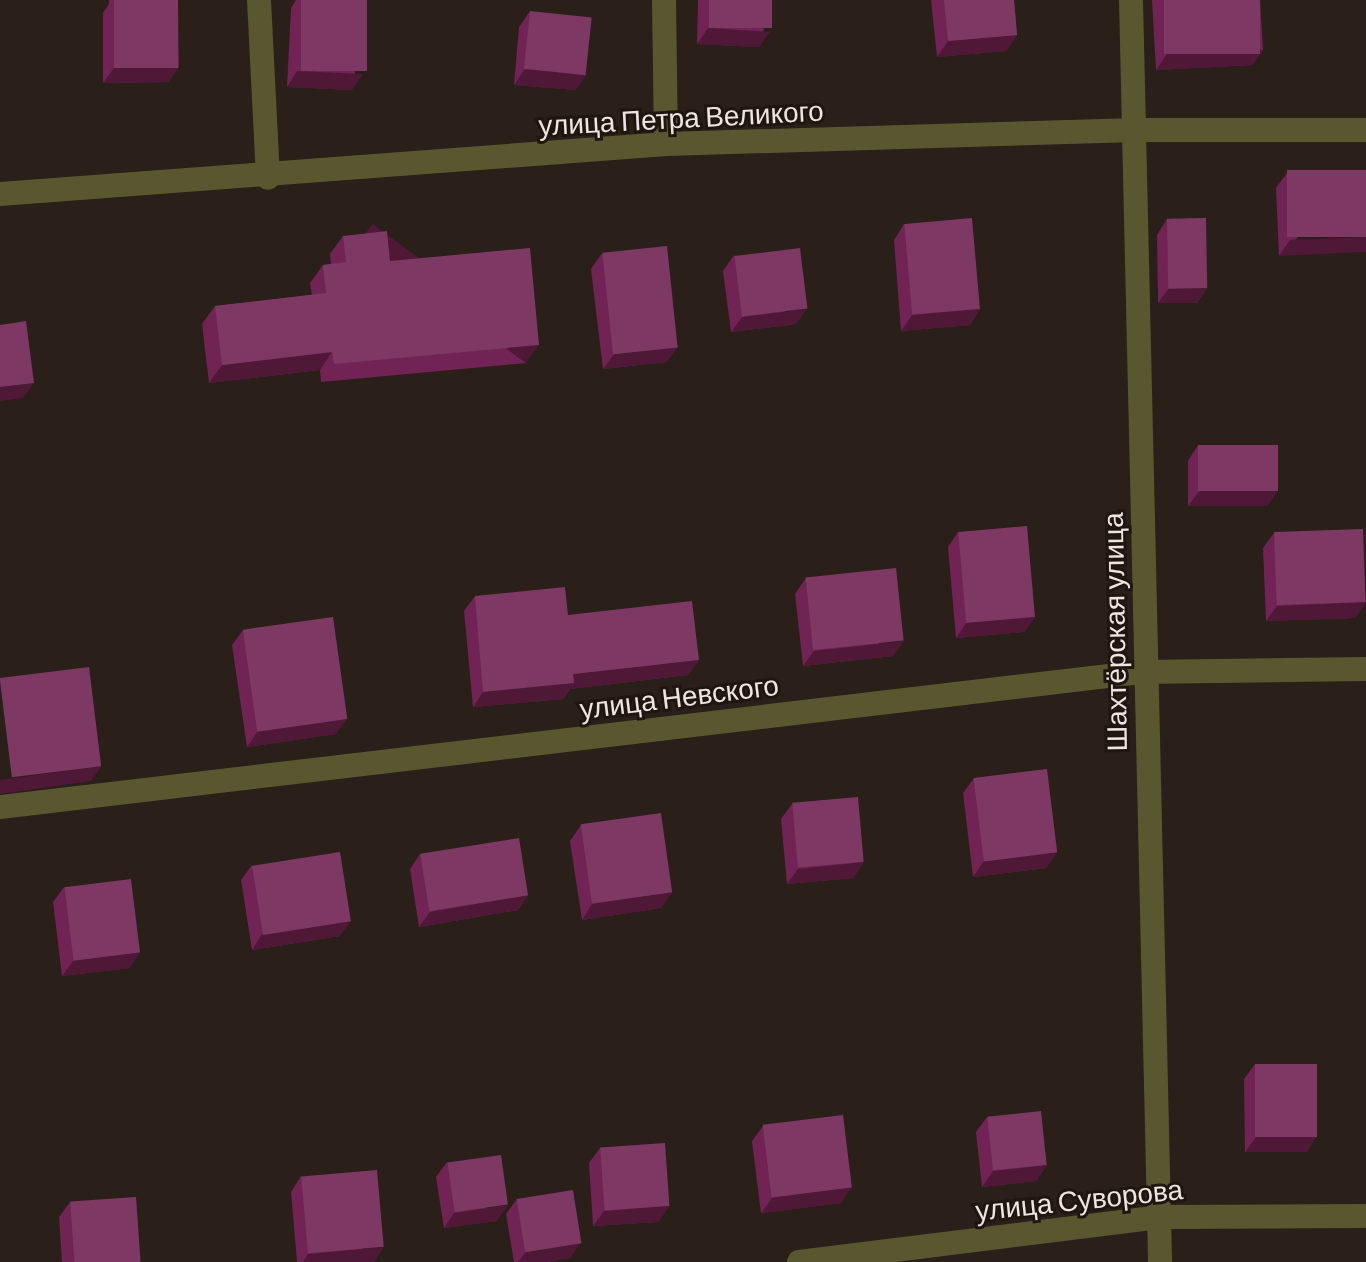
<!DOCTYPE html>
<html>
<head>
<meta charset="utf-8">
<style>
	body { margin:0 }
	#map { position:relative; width:1366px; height:1262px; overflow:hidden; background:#2a1f19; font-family:Barlow,sans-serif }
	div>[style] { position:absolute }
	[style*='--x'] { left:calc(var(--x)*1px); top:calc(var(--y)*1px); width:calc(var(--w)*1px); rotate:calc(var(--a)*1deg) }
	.minor>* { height:24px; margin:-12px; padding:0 12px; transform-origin:12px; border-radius:12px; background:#59572f }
	.tertiary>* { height:24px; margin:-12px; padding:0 12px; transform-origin:12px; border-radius:12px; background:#59572f }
	.wall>* { inset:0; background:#712355 }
	.shaded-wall>* { inset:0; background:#4f1836; transform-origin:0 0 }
	.building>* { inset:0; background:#7e3864; transform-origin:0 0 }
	span { translate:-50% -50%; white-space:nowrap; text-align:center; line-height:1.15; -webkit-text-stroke:6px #201610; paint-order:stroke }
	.street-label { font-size:28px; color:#ece5e1 }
</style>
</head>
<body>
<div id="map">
	<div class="minor">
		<div style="--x:259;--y:0;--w:178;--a:87.1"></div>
		<div style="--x:664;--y:0;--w:144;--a:89.2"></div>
		<div style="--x:0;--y:194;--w:668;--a:-4.29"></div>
		<div style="--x:666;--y:144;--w:471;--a:-1.7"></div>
		<div style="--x:1137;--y:130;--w:229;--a:0"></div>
		<div style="--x:0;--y:807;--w:1151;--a:-6.74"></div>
		<div style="--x:1143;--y:672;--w:223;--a:-0.8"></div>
		<div style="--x:799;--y:1262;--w:363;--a:-7.1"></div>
		<div style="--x:1159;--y:1217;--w:207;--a:-0.3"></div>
	</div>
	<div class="tertiary">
		<div style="--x:1131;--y:0;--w:1262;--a:88.68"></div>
	</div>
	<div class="wall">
		<div style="clip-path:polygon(109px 0,178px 0,179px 67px,168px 82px,103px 83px,103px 13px,109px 4px)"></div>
		<div style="clip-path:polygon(296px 0,367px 0,352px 90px,287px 87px,291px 8px)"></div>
		<div style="clip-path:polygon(698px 0,772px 0,759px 47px,697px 44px)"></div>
		<div style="clip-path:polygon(931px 0,1014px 0,1017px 35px,1006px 51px,937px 57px)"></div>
		<div style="clip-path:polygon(1152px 0,1260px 0,1263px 50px,1252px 65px,1156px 70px)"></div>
		<div style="clip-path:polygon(530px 11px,576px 90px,514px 85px,519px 27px)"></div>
		<div style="clip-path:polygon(1366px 170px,1279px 256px,1276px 188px,1287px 173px)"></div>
		<div style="clip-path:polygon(1167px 219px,1207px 288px,1197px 303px,1158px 303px,1157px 235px)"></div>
		<div style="clip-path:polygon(904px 224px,980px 309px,970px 325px,901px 331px,894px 240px)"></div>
		<div style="clip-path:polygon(343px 236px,390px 261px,526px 363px,321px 382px,320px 370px,209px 383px,202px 324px,215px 306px,312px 295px,310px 283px,323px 265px,331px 264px,330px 254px)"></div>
		<div style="clip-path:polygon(602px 253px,667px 362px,603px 369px,591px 269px)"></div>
		<div style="clip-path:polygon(734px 255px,796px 324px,731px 332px,723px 271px)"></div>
		<div style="clip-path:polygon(1198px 445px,1278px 490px,1267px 506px,1188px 506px,1188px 461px)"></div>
		<div style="clip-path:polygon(958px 532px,1035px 617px,1024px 632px,956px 638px,948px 547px)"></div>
		<div style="clip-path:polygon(1274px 533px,1366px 602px,1355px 618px,1266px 621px,1263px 548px)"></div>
		<div style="clip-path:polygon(806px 578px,893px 656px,803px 666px,795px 594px)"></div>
		<div style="clip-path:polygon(475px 596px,568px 615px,688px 675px,570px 689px,563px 699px,473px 707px,464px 611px)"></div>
		<div style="clip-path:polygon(243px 630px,336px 734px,247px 747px,232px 645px)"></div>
		<div style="clip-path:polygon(974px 778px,1057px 852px,1046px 868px,973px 877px,963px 793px)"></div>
		<div style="clip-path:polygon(792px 804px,864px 862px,853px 878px,787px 884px,781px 819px)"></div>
		<div style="clip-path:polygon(581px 825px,672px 892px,661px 908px,582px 920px,570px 841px)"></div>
		<div style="clip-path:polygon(420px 854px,528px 895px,518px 910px,419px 927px,410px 869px)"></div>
		<div style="clip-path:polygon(252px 865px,340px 936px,252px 950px,241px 880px)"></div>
		<div style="clip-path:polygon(64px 887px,130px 968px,62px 976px,53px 902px)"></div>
		<div style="clip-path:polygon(1255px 1064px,1307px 1152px,1245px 1152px,1244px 1079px)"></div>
		<div style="clip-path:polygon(987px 1117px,1047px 1165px,1036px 1181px,982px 1187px,976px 1132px)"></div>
		<div style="clip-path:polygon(763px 1126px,841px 1203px,761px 1213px,752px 1141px)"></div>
		<div style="clip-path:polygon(600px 1148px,669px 1206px,658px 1222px,593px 1226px,589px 1163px)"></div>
		<div style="clip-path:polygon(447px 1162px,497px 1221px,444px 1228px,436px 1177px)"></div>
		<div style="clip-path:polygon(301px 1176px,374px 1262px,297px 1262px,291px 1192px)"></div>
		<div style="clip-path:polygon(517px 1199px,570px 1258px,547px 1262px,514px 1262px,506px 1214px)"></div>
		<div style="clip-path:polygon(70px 1202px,140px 1262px,62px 1262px,59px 1217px)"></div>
	</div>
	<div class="shaded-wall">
		<div style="clip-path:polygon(708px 28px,770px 32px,759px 47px,697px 44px)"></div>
		<div style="clip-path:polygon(1017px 35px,1006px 51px,937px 57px,948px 41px)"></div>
		<div style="clip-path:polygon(1263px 50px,1252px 65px,1156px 70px,1167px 54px)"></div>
		<div style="clip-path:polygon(179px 67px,168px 82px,103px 83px,114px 68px)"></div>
		<div style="clip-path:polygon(525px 69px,587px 74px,576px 90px,514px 85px)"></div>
		<div style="clip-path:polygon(297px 71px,363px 74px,352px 90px,287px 87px)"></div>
		<div style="clip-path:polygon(1366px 237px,1366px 252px,1279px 256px,1290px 240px)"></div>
		<div style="clip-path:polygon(1169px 288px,1207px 288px,1197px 303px,1158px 303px)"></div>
		<div style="clip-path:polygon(807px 309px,796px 324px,731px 332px,742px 317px)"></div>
		<div style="clip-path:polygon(980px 309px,970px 325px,901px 331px,912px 315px)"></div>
		<div style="left:539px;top:345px;width:22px;height:206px;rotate:126deg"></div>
		<div style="clip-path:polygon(678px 347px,667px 362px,603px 369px,614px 354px)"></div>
		<div style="clip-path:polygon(332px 352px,320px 370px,209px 383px,222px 365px)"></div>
		<div style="clip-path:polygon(34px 383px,23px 398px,0 401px,0 387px)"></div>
		<div style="clip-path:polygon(1278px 490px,1267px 506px,1188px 506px,1199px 491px)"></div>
		<div style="clip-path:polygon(1366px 602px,1355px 618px,1266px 621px,1277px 606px)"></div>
		<div style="clip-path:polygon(1035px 617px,1024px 632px,956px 638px,966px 623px)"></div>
		<div style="clip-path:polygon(904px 641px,893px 656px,803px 666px,814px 651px)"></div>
		<div style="clip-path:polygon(699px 660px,688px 675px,570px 689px,563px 699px,473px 707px,483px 692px,573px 674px)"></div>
		<div style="clip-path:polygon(347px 719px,336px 734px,247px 747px,258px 731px)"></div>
		<div style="clip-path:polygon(102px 766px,91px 781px,0 794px,0 780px)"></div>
		<div style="clip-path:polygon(1057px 852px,1046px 868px,973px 877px,984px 861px)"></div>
		<div style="clip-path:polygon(864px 862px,853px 878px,787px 884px,798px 869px)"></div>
		<div style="clip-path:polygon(672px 892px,661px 908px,582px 920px,592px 904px)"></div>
		<div style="clip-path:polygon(528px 895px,518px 910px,419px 927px,430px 912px)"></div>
		<div style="clip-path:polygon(351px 921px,340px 936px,252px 950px,262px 934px)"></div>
		<div style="clip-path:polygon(140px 952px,130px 968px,62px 976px,73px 961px)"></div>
		<div style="clip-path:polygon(1317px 1136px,1307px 1152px,1245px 1152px,1256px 1137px)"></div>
		<div style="clip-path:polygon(1047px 1165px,1036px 1181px,982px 1187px,993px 1171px)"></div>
		<div style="clip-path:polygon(852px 1187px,841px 1203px,761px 1213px,772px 1198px)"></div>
		<div style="clip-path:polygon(508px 1205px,497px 1221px,444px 1228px,454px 1213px)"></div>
		<div style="clip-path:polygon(669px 1206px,658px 1222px,593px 1226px,604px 1211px)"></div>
		<div style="clip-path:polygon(581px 1243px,570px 1258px,547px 1262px,518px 1262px,526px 1252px)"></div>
		<div style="clip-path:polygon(384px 1247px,374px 1262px,303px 1262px,308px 1254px)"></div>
	</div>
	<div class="building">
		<div style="left:114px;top:0;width:64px;height:68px"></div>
		<div style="left:301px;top:0;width:66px;height:71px"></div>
		<div style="left:709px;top:0;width:63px;height:28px"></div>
		<div style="clip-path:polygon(944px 0,1014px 0,1017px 35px,948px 41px)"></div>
		<div style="left:1164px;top:0;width:96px;height:54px"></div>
		<div style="left:530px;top:11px;width:62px;height:58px;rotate:6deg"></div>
		<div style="left:1366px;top:170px;width:67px;height:79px;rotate:90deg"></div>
		<div style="left:972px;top:218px;width:91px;height:68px;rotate:85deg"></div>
		<div style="left:1206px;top:218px;width:70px;height:39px;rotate:89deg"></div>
		<div style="clip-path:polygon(387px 231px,390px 261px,530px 248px,539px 345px,334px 364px,332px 352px,222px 365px,215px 306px,326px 293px,323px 265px,346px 262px,343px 236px)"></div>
		<div style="left:667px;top:246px;width:102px;height:65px;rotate:84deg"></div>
		<div style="left:800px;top:248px;width:61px;height:66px;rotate:83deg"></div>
		<div style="clip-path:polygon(26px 321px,34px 383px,0 387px,0 325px)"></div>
		<div style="left:1198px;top:445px;width:80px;height:46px"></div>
		<div style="left:1027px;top:526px;width:91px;height:69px;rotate:85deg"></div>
		<div style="left:1363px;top:529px;width:73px;height:89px;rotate:88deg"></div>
		<div style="left:896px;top:568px;width:73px;height:91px;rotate:84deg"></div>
		<div style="clip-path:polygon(565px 587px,568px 615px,692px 601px,699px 660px,573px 674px,574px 683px,483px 692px,475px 596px)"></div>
		<div style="left:333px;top:617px;width:103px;height:91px;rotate:82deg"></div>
		<div style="left:89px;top:667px;width:100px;height:90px;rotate:83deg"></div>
		<div style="left:1047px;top:769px;width:84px;height:74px;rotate:83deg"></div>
		<div style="left:858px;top:797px;width:65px;height:66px;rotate:85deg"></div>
		<div style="left:661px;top:813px;width:80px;height:81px;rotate:82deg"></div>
		<div style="left:519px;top:838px;width:58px;height:100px;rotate:81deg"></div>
		<div style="left:340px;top:852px;width:70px;height:89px;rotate:81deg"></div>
		<div style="left:131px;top:879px;width:74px;height:67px;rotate:83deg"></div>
		<div style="left:1255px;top:1064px;width:62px;height:73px"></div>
		<div style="left:1041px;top:1111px;width:54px;height:54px;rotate:84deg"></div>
		<div style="left:843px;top:1115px;width:73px;height:81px;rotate:83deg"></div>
		<div style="left:665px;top:1143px;width:63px;height:65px;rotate:86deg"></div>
		<div style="left:501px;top:1155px;width:50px;height:54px;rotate:82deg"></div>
		<div style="left:377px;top:1170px;width:77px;height:76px;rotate:85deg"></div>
		<div style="left:573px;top:1190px;width:54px;height:57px;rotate:81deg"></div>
		<div style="left:136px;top:1197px;width:65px;height:66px;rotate:86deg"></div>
	</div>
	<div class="street-label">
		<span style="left:681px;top:117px;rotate:-3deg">улица Петра Великого</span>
		<span style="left:1114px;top:632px;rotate:-91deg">Шахтёрская улица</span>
		<span style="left:679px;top:696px;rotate:-7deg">улица Невского</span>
		<span style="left:1079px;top:1199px;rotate:-6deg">улица Суворова</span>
	</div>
</div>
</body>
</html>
